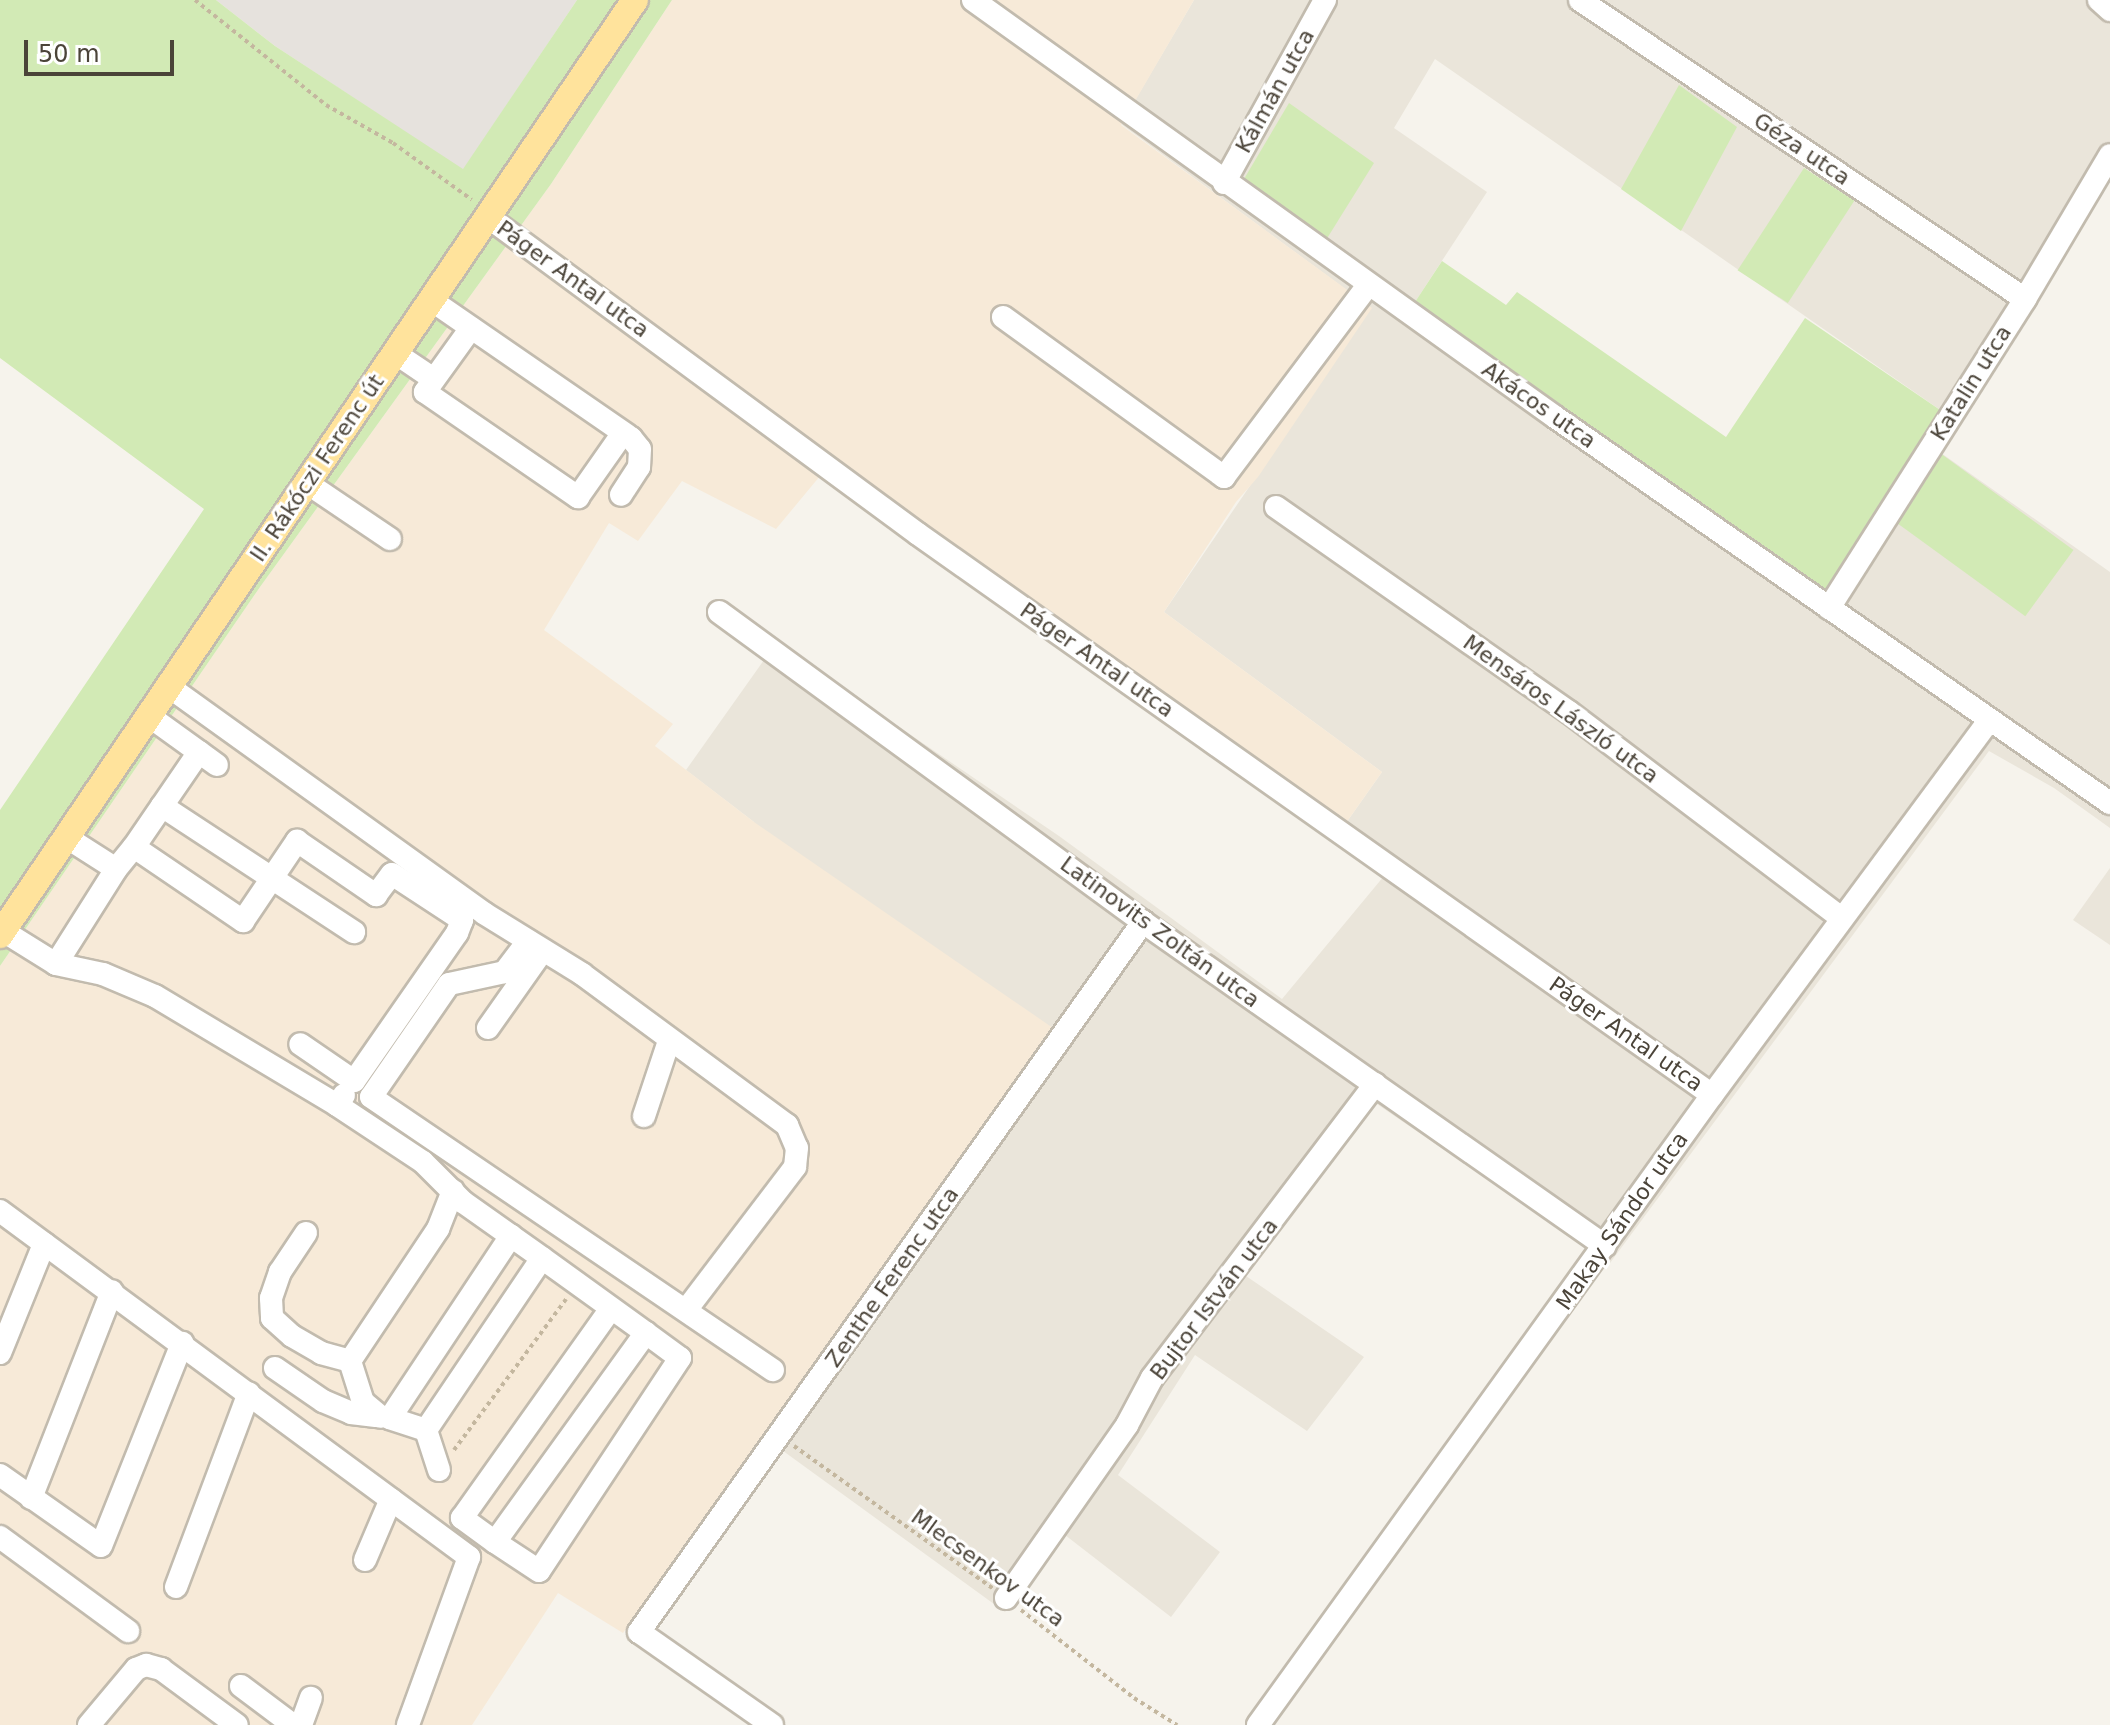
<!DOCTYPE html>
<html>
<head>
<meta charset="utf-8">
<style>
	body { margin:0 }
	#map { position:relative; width:2110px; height:1725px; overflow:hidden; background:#f6f3ec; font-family:"DejaVu Sans",sans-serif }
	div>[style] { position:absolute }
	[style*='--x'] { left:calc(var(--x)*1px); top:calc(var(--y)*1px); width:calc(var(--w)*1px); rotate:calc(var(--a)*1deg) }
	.residential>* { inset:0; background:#eae5da }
	.commercial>* { inset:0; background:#f7ead8 }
	.industrial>* { inset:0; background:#e6e2dd }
	.green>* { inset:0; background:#d2eab5; transform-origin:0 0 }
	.path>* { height:4px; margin-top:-2px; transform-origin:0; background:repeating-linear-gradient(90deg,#c4b79f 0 4px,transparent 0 8px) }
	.roads { filter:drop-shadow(2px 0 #c2bbae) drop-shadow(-2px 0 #c2bbae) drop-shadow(0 2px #c2bbae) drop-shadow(0 -2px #c2bbae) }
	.minor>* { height:22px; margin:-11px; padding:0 11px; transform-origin:11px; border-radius:11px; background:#fff }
	.major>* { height:26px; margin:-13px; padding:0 13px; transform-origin:13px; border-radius:13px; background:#ffe39c }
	span { translate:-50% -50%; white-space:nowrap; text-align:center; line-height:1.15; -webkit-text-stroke:6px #fff; paint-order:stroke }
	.street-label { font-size:22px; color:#4b4439 }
	.scale { position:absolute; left:24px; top:40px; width:150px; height:36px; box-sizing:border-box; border:4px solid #4b4439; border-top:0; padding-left:10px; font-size:24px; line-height:28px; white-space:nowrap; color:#4b4439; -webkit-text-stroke:6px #fff; paint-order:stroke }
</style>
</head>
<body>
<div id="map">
	<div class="residential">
		<div style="clip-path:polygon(evenodd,1194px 0,2110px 0,2110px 169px,1941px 453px,2110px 572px,2110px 828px,2054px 788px,1989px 751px,1610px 1263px,1374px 1102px,1246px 1276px,1364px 1357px,1307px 1431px,1195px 1355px,1118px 1475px,1220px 1552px,1171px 1617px,1065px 1535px,1005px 1612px,768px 1440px,754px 822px,686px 770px,776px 643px,1059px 836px,1282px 999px,1384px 876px,1334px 840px,1382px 772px,1164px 612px,1371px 308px,1121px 124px,1194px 0,1435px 59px,1946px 414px,1822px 594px,1415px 302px,1487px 192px,1394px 128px,1435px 59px)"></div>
		<div style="clip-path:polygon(2110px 868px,2110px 945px,2073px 920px)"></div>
	</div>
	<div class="commercial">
		<div style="clip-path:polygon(672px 0,1194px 0,1121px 125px,1372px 308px,1258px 477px,1236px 502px,1164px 612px,1382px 772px,1334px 840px,825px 470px,776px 529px,682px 481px,638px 541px,609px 523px,544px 630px,673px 724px,655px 746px,754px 822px,1053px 1028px,768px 1440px,623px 1633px,558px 1593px,472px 1725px,0 1725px,0 966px,260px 587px,551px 184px)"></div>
	</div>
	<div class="industrial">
		<div style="clip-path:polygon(216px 0,577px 0,463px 170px,275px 46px)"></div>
	</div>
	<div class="green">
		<div style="clip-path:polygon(0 0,216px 0,275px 46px,463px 169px,577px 0,672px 0,551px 184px,260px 587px,0 966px,0 810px,204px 509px,0 358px)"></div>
		<div style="clip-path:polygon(1679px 85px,1737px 127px,1681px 231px,1621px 189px)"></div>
		<div style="clip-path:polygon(1289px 103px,1374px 163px,1326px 240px,1244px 179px)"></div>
		<div style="left:1804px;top:168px;width:60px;height:122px;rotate:33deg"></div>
		<div style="clip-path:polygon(1442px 261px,1506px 305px,1517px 292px,1726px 437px,1805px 318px,1946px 414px,1905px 480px,1822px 594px,1415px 302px)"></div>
		<div style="left:1940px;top:453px;width:165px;height:82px;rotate:36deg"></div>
	</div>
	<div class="path">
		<div style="--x:195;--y:0;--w:168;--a:38.7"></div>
		<div style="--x:326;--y:105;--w:77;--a:29.6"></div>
		<div style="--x:393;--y:143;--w:97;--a:35.8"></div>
		<div style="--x:794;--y:1446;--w:244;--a:35.6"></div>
		<div style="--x:454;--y:1450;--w:188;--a:-53.4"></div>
		<div style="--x:1021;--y:1610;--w:143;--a:37.9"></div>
		<div style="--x:1134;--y:1698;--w:51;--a:32.1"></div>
	</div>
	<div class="roads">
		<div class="minor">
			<div style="--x:973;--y:0;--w:716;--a:35.62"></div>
			<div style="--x:1555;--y:417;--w:676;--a:34.82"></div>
			<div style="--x:1580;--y:0;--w:536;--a:33.9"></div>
			<div style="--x:2099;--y:0;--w:15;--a:42"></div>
			<div style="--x:1224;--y:183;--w:209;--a:-61.1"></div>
			<div style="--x:488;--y:217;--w:534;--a:36.4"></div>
			<div style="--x:918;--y:534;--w:972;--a:35.24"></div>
			<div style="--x:431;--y:300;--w:243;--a:34.6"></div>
			<div style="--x:631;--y:438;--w:14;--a:51"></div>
			<div style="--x:640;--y:449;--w:18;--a:93"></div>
			<div style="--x:639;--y:467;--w:33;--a:123"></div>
			<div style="--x:1003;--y:317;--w:273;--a:35.9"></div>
			<div style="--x:1224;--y:477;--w:240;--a:-53.1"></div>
			<div style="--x:471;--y:328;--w:79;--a:125.7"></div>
			<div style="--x:425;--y:392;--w:186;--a:34.5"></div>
			<div style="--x:578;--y:497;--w:78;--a:-54.9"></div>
			<div style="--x:395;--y:353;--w:45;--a:34"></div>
			<div style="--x:307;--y:483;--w:100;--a:34"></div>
			<div style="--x:1276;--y:507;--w:358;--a:35"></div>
			<div style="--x:1569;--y:712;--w:341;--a:37.1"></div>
			<div style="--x:1829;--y:608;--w:366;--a:-57.6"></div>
			<div style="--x:2025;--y:299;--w:167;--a:-59.4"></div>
			<div style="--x:719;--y:612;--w:525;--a:36.17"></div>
			<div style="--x:1143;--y:922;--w:564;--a:35.04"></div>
			<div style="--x:168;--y:686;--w:390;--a:35.7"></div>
			<div style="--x:485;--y:914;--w:114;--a:31.7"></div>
			<div style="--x:582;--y:974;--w:255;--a:36.4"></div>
			<div style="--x:787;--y:1125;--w:25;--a:67"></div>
			<div style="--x:797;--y:1148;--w:19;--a:96"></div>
			<div style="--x:795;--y:1167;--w:178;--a:127.3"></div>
			<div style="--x:149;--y:716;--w:62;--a:35.8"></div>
			<div style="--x:199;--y:752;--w:65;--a:124.4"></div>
			<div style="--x:162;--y:806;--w:230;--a:33.3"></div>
			<div style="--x:199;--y:752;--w:22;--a:36"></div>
			<div style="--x:66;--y:837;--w:59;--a:32.6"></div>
			<div style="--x:116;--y:869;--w:28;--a:-51"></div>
			<div style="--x:134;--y:847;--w:132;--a:34.2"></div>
			<div style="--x:243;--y:921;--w:97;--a:-56"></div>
			<div style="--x:297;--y:841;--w:96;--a:34.4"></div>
			<div style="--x:376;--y:895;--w:26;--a:-53"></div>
			<div style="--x:392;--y:874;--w:84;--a:33.3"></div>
			<div style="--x:462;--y:920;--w:14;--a:111"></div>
			<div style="--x:457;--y:933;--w:180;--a:124.8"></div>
			<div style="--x:354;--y:1081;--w:65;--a:-145.6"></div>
			<div style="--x:134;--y:847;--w:50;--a:-55.7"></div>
			<div style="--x:3;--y:931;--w:62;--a:31.9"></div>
			<div style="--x:56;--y:964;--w:48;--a:12"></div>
			<div style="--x:103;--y:974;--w:56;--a:22.9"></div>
			<div style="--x:155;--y:996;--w:212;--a:30.9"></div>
			<div style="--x:337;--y:1105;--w:12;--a:-55"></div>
			<div style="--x:528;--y:941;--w:39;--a:127"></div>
			<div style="--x:505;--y:972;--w:57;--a:167.9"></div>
			<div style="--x:449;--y:984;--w:137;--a:124.6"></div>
			<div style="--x:371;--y:1097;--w:486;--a:34.2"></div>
			<div style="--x:56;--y:964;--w:112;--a:-57.7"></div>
			<div style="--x:488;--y:1028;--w:95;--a:-54.8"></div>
			<div style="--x:337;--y:1105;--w:103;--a:33.5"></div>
			<div style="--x:423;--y:1162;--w:57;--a:45"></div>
			<div style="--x:463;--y:1202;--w:97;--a:35.3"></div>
			<div style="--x:542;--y:1258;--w:128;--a:35.8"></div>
			<div style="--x:646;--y:1333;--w:42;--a:36.3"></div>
			<div style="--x:680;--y:1358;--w:255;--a:123.5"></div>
			<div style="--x:539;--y:1571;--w:53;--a:-146.6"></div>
			<div style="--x:495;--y:1542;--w:258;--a:-54.2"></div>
			<div style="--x:644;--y:1116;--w:79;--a:-71.6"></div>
			<div style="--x:0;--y:1211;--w:583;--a:36.42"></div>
			<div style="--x:469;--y:1557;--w:179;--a:110"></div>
			<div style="--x:306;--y:1233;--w:47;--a:123.7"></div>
			<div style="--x:280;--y:1272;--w:28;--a:109"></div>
			<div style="--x:271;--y:1298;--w:20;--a:87"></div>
			<div style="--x:272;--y:1318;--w:27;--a:42"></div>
			<div style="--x:292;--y:1336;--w:34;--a:30"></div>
			<div style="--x:321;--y:1353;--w:30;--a:15"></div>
			<div style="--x:350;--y:1361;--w:159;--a:-56.3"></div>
			<div style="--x:438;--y:1229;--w:41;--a:-68.5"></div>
			<div style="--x:0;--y:1353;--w:118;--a:-68"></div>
			<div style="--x:350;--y:1361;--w:43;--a:72.4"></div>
			<div style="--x:363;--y:1402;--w:23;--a:40"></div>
			<div style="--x:275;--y:1368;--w:58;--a:34.5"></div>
			<div style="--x:323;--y:1401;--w:30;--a:23"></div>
			<div style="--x:351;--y:1413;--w:25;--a:7"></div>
			<div style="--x:426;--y:1430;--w:38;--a:-162"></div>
			<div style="--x:390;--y:1418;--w:219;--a:-56.4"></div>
			<div style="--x:439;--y:1470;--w:42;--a:-108"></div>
			<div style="--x:426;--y:1430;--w:207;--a:-56"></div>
			<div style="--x:0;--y:1475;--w:123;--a:35.1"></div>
			<div style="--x:101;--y:1546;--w:219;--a:-68.2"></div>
			<div style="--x:31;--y:1498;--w:222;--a:-68.6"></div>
			<div style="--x:0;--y:1537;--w:159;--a:36.3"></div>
			<div style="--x:495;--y:1542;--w:41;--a:-144"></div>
			<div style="--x:462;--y:1518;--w:257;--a:-54.6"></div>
			<div style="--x:365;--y:1560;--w:66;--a:-66.9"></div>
			<div style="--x:176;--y:1587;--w:207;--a:-69.4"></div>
			<div style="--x:1006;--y:1598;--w:211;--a:-55"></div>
			<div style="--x:1127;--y:1425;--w:53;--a:-62"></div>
			<div style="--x:1152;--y:1378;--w:369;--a:-52.8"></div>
			<div style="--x:241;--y:1686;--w:65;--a:36.9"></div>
			<div style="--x:89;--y:1725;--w:73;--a:-50"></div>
			<div style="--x:136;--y:1669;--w:11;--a:-22"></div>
			<div style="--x:146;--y:1665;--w:16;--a:15"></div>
			<div style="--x:161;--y:1669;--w:94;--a:36.4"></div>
			<div style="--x:301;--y:1725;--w:29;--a:-70"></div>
			<div style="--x:772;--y:1725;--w:162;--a:-145"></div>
			<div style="--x:639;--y:1632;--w:871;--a:-54.63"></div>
			<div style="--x:1258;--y:1725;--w:777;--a:-54.22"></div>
			<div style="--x:1712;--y:1095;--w:466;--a:-53.5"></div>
		</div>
		<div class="major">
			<div style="--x:0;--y:935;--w:1130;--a:-55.82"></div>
		</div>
	</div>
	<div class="street-label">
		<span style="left:1275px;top:91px;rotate:-61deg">Kálmán utca</span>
		<span style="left:1802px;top:149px;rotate:34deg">Géza utca</span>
		<span style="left:573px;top:279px;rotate:36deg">Páger Antal utca</span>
		<span style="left:1971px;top:383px;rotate:-58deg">Katalin utca</span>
		<span style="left:1539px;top:405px;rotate:35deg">Akácos utca</span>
		<span style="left:317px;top:468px;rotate:-56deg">II. Rákóczi Ferenc út</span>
		<span style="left:1097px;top:660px;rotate:35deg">Páger Antal utca</span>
		<span style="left:1561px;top:709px;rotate:36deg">Mensáros László utca</span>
		<span style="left:1160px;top:932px;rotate:36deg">Latinovits Zoltán utca</span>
		<span style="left:1626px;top:1034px;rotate:35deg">Páger Antal utca</span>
		<span style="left:1622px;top:1221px;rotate:-55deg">Makay Sándor utca</span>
		<span style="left:892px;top:1277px;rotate:-55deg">Zenthe Ferenc utca</span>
		<span style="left:1214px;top:1299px;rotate:-53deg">Bujtor István utca</span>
		<span style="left:988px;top:1568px;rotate:36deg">Mlecsenkov utca</span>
	</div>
	<div class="scale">50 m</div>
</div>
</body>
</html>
